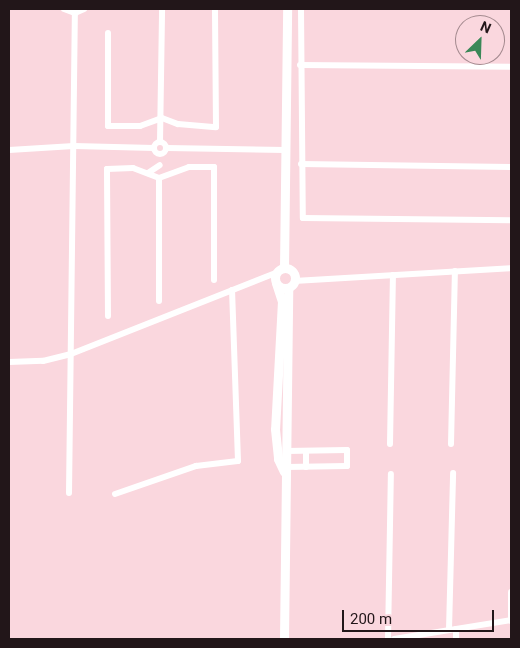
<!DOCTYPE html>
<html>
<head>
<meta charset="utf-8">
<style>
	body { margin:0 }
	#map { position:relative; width:520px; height:648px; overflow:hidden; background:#fad7de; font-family:Roboto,sans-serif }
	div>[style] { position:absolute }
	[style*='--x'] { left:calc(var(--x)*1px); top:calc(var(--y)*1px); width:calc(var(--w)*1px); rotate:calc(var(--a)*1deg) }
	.street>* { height:6px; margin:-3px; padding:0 3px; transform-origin:3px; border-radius:3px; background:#fff }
	.street>.ring { margin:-3px; padding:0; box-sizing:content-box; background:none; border:6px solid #fff; border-radius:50% }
	.secondary>* { height:9px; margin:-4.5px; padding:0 4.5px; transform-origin:4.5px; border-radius:4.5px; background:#fff }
	.secondary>.ring { margin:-4.5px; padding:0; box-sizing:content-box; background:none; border:9px solid #fff; border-radius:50% }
	span { translate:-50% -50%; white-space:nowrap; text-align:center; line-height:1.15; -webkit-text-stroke:5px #fad7de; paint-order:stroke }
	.frame { position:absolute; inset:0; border:10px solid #221619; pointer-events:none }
	.north { position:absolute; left:455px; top:15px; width:50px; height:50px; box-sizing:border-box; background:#fad7de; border:1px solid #a48a8f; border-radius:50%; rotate:24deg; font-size:14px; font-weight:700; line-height:20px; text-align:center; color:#221619 }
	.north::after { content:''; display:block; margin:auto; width:18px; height:22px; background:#3a8858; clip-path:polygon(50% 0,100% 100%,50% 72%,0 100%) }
	.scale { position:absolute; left:342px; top:610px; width:152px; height:22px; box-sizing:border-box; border:2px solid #221619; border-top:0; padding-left:6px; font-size:15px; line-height:18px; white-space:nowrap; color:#221619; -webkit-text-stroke:4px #fad7de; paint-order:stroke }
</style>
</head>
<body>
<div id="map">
	<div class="street">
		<div style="--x:64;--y:9;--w:12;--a:20"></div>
		<div style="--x:75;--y:13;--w:10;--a:-24"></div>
		<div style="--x:301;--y:9;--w:209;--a:89.5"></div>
		<div style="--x:303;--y:218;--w:208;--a:0.6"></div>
		<div style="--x:108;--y:33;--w:93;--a:90"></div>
		<div style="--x:108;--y:126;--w:32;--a:0"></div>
		<div style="--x:140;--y:126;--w:23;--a:-20"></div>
		<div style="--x:162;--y:118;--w:17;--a:21"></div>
		<div style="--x:178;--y:124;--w:38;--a:5"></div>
		<div style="--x:216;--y:127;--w:118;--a:-90.5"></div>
		<div style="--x:300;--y:65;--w:211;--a:0.5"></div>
		<div class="ring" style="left:154px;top:142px;width:6px;height:6px"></div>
		<div style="--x:160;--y:142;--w:133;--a:-89.1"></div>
		<div style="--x:167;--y:148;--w:118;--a:1"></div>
		<div style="--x:9;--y:150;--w:65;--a:-3.5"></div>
		<div style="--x:74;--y:146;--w:80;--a:1.4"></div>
		<div style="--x:301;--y:164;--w:210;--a:0.8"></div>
		<div style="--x:148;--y:173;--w:14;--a:-34"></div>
		<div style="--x:294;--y:281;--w:217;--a:-3.4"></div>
		<div style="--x:159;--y:301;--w:123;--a:-90"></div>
		<div style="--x:108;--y:316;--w:147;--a:-90.4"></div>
		<div style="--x:107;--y:169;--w:26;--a:-2"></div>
		<div style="--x:133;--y:168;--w:28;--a:21"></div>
		<div style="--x:159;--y:178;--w:32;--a:-20"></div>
		<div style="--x:189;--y:167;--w:25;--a:0"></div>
		<div style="--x:214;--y:167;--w:113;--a:90"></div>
		<div style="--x:9;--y:362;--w:34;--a:-2"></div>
		<div style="--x:43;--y:361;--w:29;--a:-14"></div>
		<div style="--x:71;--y:354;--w:220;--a:-21.6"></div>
		<div style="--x:390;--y:444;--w:169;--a:-89"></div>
		<div style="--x:451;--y:444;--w:173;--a:-88.7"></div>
		<div style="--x:306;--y:451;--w:16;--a:90"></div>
		<div style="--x:286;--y:467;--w:61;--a:-0.9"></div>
		<div style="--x:347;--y:466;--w:16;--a:-90"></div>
		<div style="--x:347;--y:450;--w:61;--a:179.1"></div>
		<div style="--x:69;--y:493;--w:480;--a:-89.3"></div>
		<div style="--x:115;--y:494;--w:86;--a:-19.1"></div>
		<div style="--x:196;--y:466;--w:42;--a:-6.8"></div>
		<div style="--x:238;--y:461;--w:171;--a:-92"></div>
		<div style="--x:511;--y:621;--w:29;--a:-90"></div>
		<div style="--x:456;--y:629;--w:10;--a:90"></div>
		<div style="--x:449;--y:630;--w:157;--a:-88.5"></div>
		<div style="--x:388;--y:639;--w:165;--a:-89"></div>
		<div style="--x:394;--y:639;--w:119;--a:-9.2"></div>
	</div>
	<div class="secondary">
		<div style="--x:284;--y:268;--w:259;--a:-89.3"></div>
		<div class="ring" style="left:275px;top:268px;width:11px;height:11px"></div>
		<div style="--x:276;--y:283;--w:19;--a:72"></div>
		<div style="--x:282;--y:301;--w:128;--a:93.1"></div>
		<div style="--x:275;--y:429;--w:30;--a:84"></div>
		<div style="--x:278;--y:459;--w:14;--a:65"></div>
		<div style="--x:284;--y:639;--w:350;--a:-89.3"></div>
	</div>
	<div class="frame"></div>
	<div class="north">N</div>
	<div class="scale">200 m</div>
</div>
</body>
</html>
